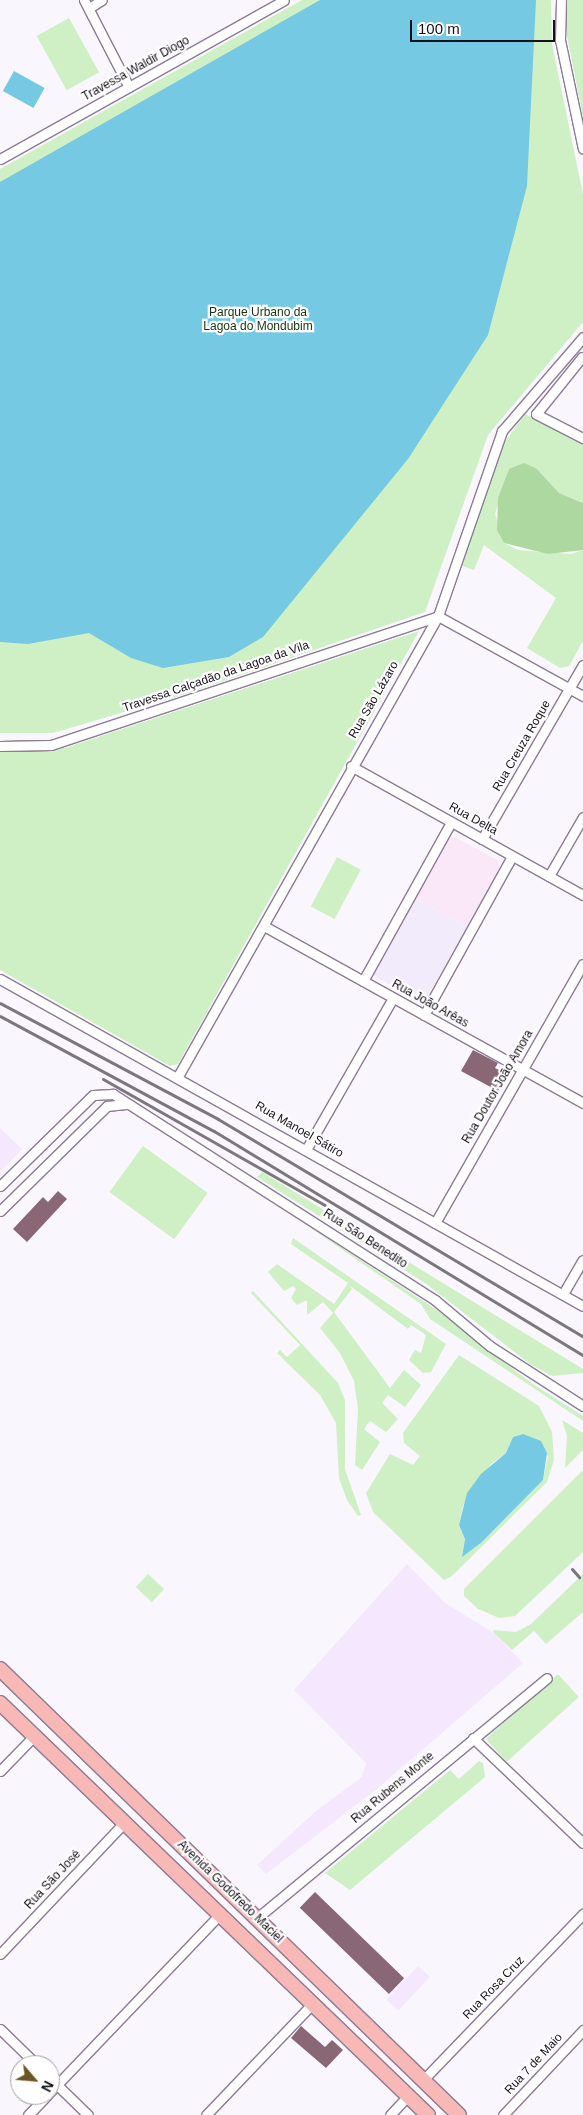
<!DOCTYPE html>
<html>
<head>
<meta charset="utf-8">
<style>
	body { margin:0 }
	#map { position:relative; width:583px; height:2115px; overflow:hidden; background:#faf6fd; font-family:Arial,sans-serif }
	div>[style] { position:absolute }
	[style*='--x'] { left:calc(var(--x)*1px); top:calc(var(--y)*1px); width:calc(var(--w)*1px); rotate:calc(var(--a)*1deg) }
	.built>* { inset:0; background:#f5e7fe; transform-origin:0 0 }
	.education>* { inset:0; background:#fae7f8 }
	.medical>* { inset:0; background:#f1ebfc; transform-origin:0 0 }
	.green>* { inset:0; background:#cff0c4; transform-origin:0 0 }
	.forest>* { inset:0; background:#add89f }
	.water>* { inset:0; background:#75c9e3; transform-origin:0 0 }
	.building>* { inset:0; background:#896774; transform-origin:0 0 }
	.roads { filter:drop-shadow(1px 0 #8c7b97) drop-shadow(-1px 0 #8c7b97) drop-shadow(0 1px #8c7b97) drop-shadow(0 -1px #8c7b97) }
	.minor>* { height:9px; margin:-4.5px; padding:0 4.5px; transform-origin:4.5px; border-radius:4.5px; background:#fff }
	.primary>* { height:14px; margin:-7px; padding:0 7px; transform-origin:7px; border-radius:7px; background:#f8b8b6 }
	.rail>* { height:3px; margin:-1.5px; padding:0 1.5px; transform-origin:1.5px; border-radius:1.5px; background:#7c777f }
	span { translate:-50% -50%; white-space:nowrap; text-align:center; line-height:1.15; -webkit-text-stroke:4.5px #fff; paint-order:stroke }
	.street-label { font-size:12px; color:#16101a }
	.park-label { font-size:12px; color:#17320c }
	.north { position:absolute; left:10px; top:2055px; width:50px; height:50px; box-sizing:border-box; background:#fff; border:1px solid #a29fa3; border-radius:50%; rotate:117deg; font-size:14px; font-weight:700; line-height:20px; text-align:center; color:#16101a }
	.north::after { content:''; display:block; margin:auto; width:18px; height:22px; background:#6c5626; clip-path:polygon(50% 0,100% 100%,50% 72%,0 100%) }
	.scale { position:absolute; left:410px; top:20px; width:145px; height:22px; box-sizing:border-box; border:2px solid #16101a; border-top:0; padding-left:6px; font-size:15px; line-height:18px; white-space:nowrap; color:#16101a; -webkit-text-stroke:4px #fff; paint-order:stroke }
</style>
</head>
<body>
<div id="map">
	<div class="built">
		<div style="clip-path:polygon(0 1128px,22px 1149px,0 1172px)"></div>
		<div style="clip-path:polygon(407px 1564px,445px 1603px,494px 1633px,523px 1663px,378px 1788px,266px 1874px,257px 1865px,316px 1811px,362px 1777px,366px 1763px,294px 1690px)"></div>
		<div style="left:418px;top:1966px;width:16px;height:46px;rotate:43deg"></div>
	</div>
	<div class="education">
		<div style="clip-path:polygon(455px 837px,497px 860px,500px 869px,467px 927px,416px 898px,448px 839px)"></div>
	</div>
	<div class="medical">
		<div style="left:416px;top:898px;width:59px;height:88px;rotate:30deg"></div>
	</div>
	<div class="green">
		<div style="clip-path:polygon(302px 0,551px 0,552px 44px,583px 194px,583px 322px,488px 435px,425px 612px,182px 695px,53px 733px,0 733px,0 169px)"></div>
		<div style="clip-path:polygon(567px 0,583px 0,583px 117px,567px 36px)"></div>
		<div style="left:69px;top:18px;width:62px;height:37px;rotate:61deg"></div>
		<div style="clip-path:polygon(525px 414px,583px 441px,583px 503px,559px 493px,537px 469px,509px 469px,495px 514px,504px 543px,518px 550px,571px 554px,583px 550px,583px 641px,569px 666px,560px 668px,527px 648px,556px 598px,484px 545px,474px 570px,462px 566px,501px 447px)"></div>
		<div style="clip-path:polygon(419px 631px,178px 1064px,170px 1066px,0 970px,0 751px,65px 748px)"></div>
		<div style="left:337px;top:857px;width:27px;height:56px;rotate:28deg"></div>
		<div style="left:143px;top:1146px;width:80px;height:57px;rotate:36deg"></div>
		<div style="clip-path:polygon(262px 1172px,583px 1369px,583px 1373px,552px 1376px,530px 1364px,425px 1283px,257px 1177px)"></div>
		<div style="clip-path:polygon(292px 1215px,437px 1310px,530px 1382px,583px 1416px,583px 1421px,430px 1319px,421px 1304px)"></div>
		<div style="clip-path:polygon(293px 1238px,446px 1344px,431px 1372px,423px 1373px,409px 1360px,415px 1350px,421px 1353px,426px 1335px,411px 1325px,408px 1329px,349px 1285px,352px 1289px,334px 1312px,390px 1388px,404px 1370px,421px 1385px,405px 1407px,388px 1395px,382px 1403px,398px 1419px,386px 1432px,370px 1421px,364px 1429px,380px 1442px,362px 1470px,355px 1465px,358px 1409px,354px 1381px,340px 1353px,320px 1328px,333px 1313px,323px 1302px,307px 1315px,307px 1300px,297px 1305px,291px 1298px,296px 1289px,293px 1286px,284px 1291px,268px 1272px,277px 1264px,334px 1304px,348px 1283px,291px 1244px)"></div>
		<div style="clip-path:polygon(253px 1291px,338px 1383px,345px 1400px,345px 1469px,361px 1515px,358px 1516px,347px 1500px,339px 1478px,336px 1423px,320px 1395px,277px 1353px,280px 1350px,287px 1357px,300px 1345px,251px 1293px)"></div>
		<div style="clip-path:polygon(evenodd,459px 1355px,539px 1406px,552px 1432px,554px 1460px,547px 1482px,452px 1576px,444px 1580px,373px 1512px,366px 1493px,390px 1454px,413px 1465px,420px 1456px,404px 1443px,403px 1433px,459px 1355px,523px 1434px,548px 1456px,543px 1480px,482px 1542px,462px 1556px,465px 1539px,459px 1525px,463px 1506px,491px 1464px,506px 1453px,513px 1437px,523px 1434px)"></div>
		<div style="clip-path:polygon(562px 1420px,583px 1433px,583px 1450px,565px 1468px,567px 1436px)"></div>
		<div style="clip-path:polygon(583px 1470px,583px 1552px,515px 1616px,499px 1618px,478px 1609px,464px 1596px,464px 1589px)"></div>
		<div style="left:148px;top:1574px;width:22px;height:18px;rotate:43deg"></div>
		<div style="clip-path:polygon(583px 1574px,583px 1612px,546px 1644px,534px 1631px,512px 1650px,494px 1633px,493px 1630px,516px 1632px,531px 1624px)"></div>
		<div style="left:558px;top:1674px;width:31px;height:97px;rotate:48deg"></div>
		<div style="clip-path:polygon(479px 1761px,483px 1763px,485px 1777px,350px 1890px,325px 1873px,450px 1770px,459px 1779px)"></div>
	</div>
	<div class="forest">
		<div style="clip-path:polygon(524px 463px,537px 469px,559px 493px,583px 503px,583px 550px,548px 554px,504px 543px,497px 530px,498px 498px,509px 469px)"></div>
	</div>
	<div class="water">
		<div style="clip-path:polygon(320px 0,536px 0,527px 186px,488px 335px,408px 459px,263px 637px,229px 657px,163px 668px,131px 658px,89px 633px,28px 644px,0 642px,0 182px)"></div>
		<div style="left:14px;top:71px;width:35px;height:23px;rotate:29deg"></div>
		<div style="clip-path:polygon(523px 1434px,541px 1441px,547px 1453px,543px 1480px,482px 1542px,462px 1557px,465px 1539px,459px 1525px,467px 1493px,481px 1474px,506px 1453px,513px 1437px)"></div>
	</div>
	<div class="building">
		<div style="clip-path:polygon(473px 1050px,498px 1063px,495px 1068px,507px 1074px,498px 1091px,461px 1071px)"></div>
		<div style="clip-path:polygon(58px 1191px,67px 1199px,27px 1242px,13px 1229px,43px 1197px,48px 1202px)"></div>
		<div style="left:315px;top:1892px;width:124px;height:22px;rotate:44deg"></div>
		<div style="clip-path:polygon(301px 2026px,325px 2047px,332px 2040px,343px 2050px,326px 2068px,291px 2038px)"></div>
	</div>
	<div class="roads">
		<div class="minor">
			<div style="--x:84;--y:0;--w:98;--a:62.7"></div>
			<div style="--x:561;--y:0;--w:40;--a:91.4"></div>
			<div style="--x:560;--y:40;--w:111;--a:78.1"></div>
			<div style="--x:89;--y:8;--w:15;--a:-32"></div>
			<div style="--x:0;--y:159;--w:325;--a:-29.2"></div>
			<div style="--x:582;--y:357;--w:73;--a:128.9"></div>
			<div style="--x:536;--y:414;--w:53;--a:27.1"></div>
			<div style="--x:438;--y:616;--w:166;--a:28.9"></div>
			<div style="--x:0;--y:746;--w:51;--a:-1.1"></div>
			<div style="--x:51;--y:745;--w:408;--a:-18.4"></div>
			<div style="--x:351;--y:766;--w:265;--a:29.1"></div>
			<div style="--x:482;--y:839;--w:201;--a:-59.9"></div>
			<div style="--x:549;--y:876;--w:68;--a:-60"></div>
			<div style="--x:264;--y:926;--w:365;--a:29"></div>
			<div style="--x:0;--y:979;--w:668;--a:29.29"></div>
			<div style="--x:363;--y:981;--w:182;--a:-61"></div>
			<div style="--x:424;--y:1015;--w:182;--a:-61"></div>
			<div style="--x:177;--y:1078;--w:531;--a:-60.54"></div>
			<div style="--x:438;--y:616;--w:196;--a:-70.9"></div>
			<div style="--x:502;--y:431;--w:124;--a:-49.2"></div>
			<div style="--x:307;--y:1148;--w:173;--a:-60.2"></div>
			<div style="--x:0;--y:1186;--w:130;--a:-44.4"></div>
			<div style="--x:93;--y:1095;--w:20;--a:-3"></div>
			<div style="--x:113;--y:1094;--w:382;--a:32.6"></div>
			<div style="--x:435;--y:1300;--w:72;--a:39.9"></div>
			<div style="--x:490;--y:1346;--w:111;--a:32.8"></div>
			<div style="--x:0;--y:1211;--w:150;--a:-44.5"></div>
			<div style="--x:107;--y:1106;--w:19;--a:-6"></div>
			<div style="--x:435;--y:1223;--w:298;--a:-60.3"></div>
			<div style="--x:563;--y:1294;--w:39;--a:-60"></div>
			<div style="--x:473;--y:1738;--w:152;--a:43.7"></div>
			<div style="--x:0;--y:1771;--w:49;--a:-45.8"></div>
			<div style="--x:257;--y:1918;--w:376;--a:-39.6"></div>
			<div style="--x:0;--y:1954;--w:180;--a:-46.6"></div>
			<div style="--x:0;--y:2029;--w:52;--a:44.2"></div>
			<div style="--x:50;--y:2078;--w:53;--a:44.2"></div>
			<div style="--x:423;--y:2080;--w:231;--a:-46.1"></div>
			<div style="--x:50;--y:2092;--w:245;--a:-46.3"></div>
			<div style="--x:28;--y:2115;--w:28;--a:-46"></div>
			<div style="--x:206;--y:2115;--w:153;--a:-46.3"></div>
			<div style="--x:390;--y:2115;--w:26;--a:-47"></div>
			<div style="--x:503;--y:2115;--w:117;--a:-46.7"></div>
		</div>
		<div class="primary">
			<div style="--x:0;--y:1669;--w:640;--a:44.18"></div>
			<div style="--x:0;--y:1703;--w:594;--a:43.91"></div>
		</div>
	</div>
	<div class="rail">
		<div style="--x:0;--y:1003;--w:247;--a:28"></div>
		<div style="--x:218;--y:1119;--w:425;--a:30.8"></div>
		<div style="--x:0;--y:1016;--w:243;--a:28.3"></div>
		<div style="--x:214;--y:1131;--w:432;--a:31.3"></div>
		<div style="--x:103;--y:1079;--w:255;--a:29.6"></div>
		<div style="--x:572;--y:1569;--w:11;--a:49"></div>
	</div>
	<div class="street-label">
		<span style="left:136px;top:69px;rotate:-29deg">Travessa Waldir Diogo</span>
		<span style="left:216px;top:677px;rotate:-19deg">Travessa Calçadão da Lagoa da Vila</span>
		<span style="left:374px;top:700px;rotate:-60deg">Rua São Lázaro</span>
		<span style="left:522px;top:746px;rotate:-60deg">Rua Creuza Roque</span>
		<span style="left:473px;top:819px;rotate:29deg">Rua Delta</span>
		<span style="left:430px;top:1004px;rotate:29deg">Rua João Arêas</span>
		<span style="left:498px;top:1087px;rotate:-60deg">Rua Doutor João Amora</span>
		<span style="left:299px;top:1130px;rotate:30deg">Rua Manoel Sátiro</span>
		<span style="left:365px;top:1239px;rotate:33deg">Rua São Benedito</span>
		<span style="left:393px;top:1788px;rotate:-40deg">Rua Rubens Monte</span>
		<span style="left:53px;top:1880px;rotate:-47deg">Rua São José</span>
		<span style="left:230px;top:1892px;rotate:44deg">Avenida Godofredo Maciel</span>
		<span style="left:494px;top:1988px;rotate:-46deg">Rua Rosa Cruz</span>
		<span style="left:534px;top:2064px;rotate:-47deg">Rua 7 de Maio</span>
	</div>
	<div class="park-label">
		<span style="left:258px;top:320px">Parque Urbano da<br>Lagoa do Mondubim</span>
	</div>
	<div class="north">N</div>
	<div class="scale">100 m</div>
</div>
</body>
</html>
